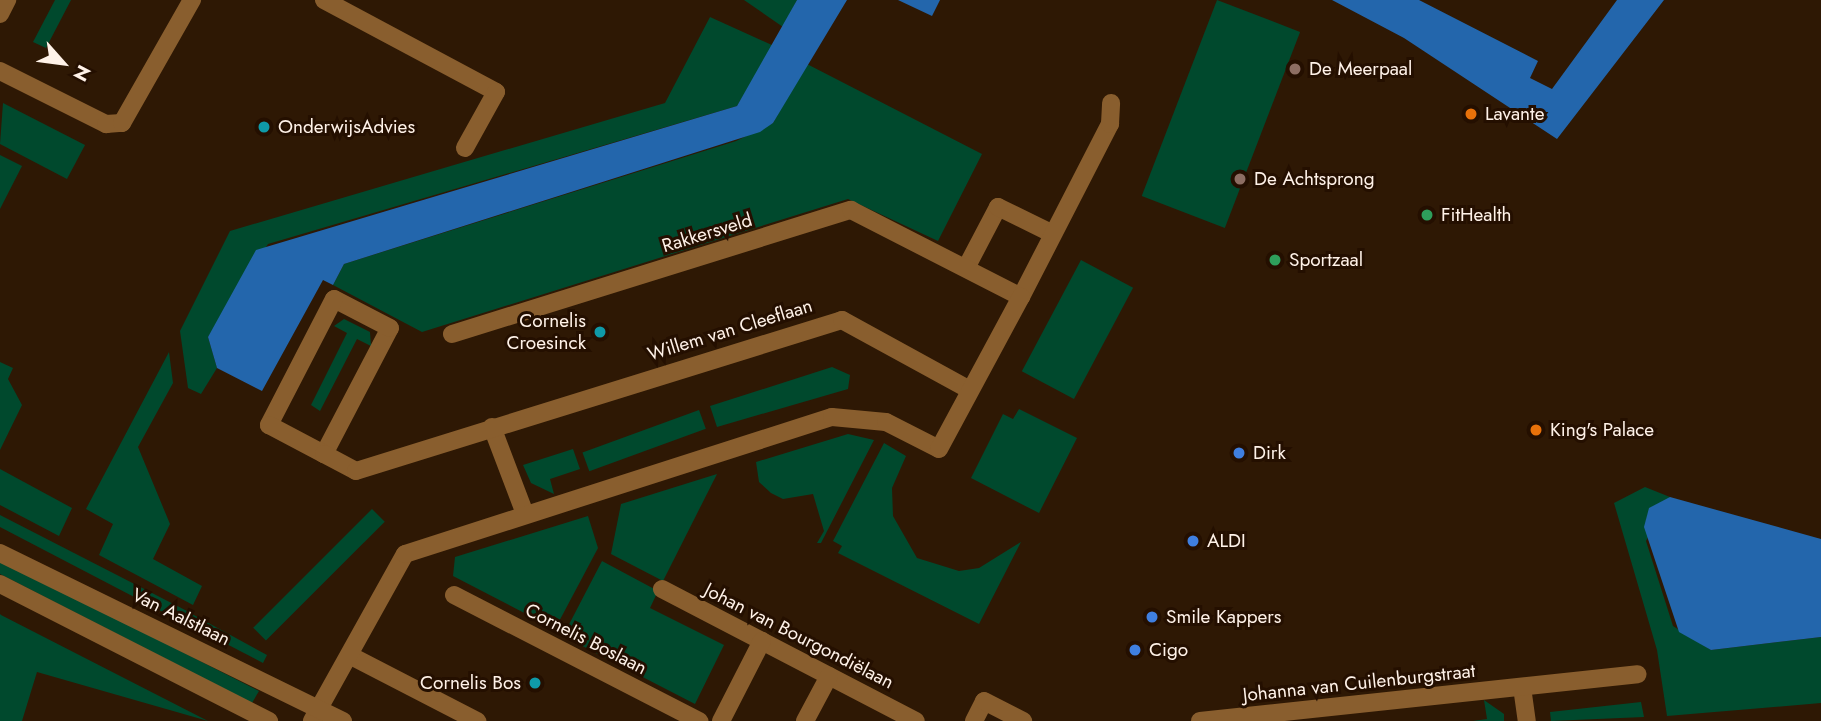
<!DOCTYPE html>
<html>
<head>
<meta charset="utf-8">
<style>
	body { margin:0 }
	#map { position:relative; width:1821px; height:721px; overflow:hidden; background:#2e1804; font-family:Jost,sans-serif }
	div>[style] { position:absolute }
	[style*='--x'] { left:calc(var(--x)*1px); top:calc(var(--y)*1px); width:calc(var(--w)*1px); rotate:calc(var(--a)*1deg) }
	.green>* { inset:0; background:#00492d; transform-origin:0 0 }
	.water>* { inset:0; background:#2366ac }
	.minor>* { height:18px; margin:-9px; padding:0 9px; transform-origin:9px; border-radius:9px; background:#895e2e }
	.tertiary>* { height:18px; margin:-9px; padding:0 9px; transform-origin:9px; border-radius:9px; background:#895e2e }
	.dots>* { width:19px; height:19px; translate:-50% -50%; box-sizing:border-box; border:4px solid #240f00; border-radius:50% }
	span { translate:-50% -50%; white-space:nowrap; text-align:center; line-height:1.15; -webkit-text-stroke:6px #240f00; paint-order:stroke }
	.poi-label { font-size:19px; color:#fff2e8 }
	.left { translate:0 -50%; text-align:left }
	.right { translate:-100% -50%; text-align:right }
	.street-label { font-size:19px; color:#fff2e8 }
	.north { position:absolute; left:28px; top:28px; width:70px; height:70px; -webkit-text-stroke:5px #240f00; paint-order:stroke; rotate:118deg; font-size:19px; font-weight:700; line-height:28px; text-align:center; color:#fff2e8 }
	.north::after { content:''; display:block; margin:auto; width:24px; height:32px; background:#fff2e8; clip-path:polygon(50% 0,100% 100%,50% 72%,0 100%) }
</style>
</head>
<body>
<div id="map">
	<div class="green">
		<div style="clip-path:polygon(55px 0,71px 0,46px 48px,33px 42px)"></div>
		<div style="clip-path:polygon(744px 0,797px 0,783px 27px)"></div>
		<div style="left:1217px;top:0;width:89px;height:210px;rotate:21deg"></div>
		<div style="clip-path:polygon(710px 17px,774px 46px,737px 106px,268px 244px,208px 337px,217px 368px,201px 394px,188px 388px,180px 331px,230px 231px,665px 103px)"></div>
		<div style="clip-path:polygon(805px 63px,982px 154px,938px 241px,848px 199px,422px 332px,333px 285px,344px 264px,736px 141px,773px 123px)"></div>
		<div style="clip-path:polygon(3px 103px,85px 145px,67px 179px,0 144px)"></div>
		<div style="clip-path:polygon(0 155px,22px 166px,0 209px)"></div>
		<div style="left:1081px;top:260px;width:59px;height:126px;rotate:28deg"></div>
		<div style="clip-path:polygon(344px 319px,370px 332px,371px 346px,357px 339px,320px 411px,311px 405px,347px 333px,334px 326px)"></div>
		<div style="clip-path:polygon(169px 352px,173px 383px,138px 447px,170px 524px,153px 559px,202px 586px,193px 605px,99px 555px,113px 524px,86px 509px)"></div>
		<div style="clip-path:polygon(0 362px,13px 368px,8px 379px,22px 405px,0 450px)"></div>
		<div style="clip-path:polygon(832px 367px,850px 375px,848px 389px,717px 427px,710px 406px)"></div>
		<div style="clip-path:polygon(1019px 409px,1077px 438px,1039px 513px,971px 478px,1003px 414px,1013px 419px)"></div>
		<div style="left:699px;top:410px;width:20px;height:124px;rotate:70deg"></div>
		<div style="clip-path:polygon(848px 434px,874px 440px,821px 543px,817px 543px,824px 531px,813px 494px,783px 499px,771px 493px,759px 482px,756px 462px)"></div>
		<div style="clip-path:polygon(884px 443px,906px 456px,892px 488px,893px 516px,917px 558px,959px 571px,979px 568px,1021px 542px,979px 624px,838px 553px,842px 546px,833px 541px)"></div>
		<div style="clip-path:polygon(573px 449px,580px 469px,550px 479px,554px 494px,531px 483px,523px 465px)"></div>
		<div style="clip-path:polygon(0 469px,72px 508px,59px 536px,0 505px)"></div>
		<div style="clip-path:polygon(717px 474px,663px 581px,611px 554px,621px 504px)"></div>
		<div style="clip-path:polygon(1645px 487px,1670px 497px,1646px 541px,1673px 626px,1711px 650px,1821px 637px,1821px 703px,1667px 716px,1657px 650px,1614px 503px)"></div>
		<div style="left:372px;top:509px;width:18px;height:168px;rotate:45deg"></div>
		<div style="clip-path:polygon(0 515px,189px 612px,184px 623px,0 527px)"></div>
		<div style="clip-path:polygon(588px 516px,598px 548px,555px 629px,453px 576px,455px 557px)"></div>
		<div style="clip-path:polygon(602px 561px,658px 591px,650px 608px,724px 645px,695px 704px,563px 636px)"></div>
		<div style="clip-path:polygon(0 562px,37px 578px,259px 691px,252px 703px,0 574px)"></div>
		<div style="clip-path:polygon(0 614px,1px 615px,208px 721px,37px 672px,22px 721px,0 721px)"></div>
		<div style="clip-path:polygon(192px 614px,267px 655px,263px 663px,188px 624px)"></div>
		<div style="clip-path:polygon(1484px 700px,1504px 714px,1504px 721px,1473px 721px,1487px 719px)"></div>
		<div style="clip-path:polygon(1641px 702px,1644px 717px,1551px 721px,1550px 712px)"></div>
	</div>
	<div class="water">
		<div style="clip-path:polygon(797px 0,847px 0,773px 123px,760px 132px,344px 264px,333px 285px,323px 280px,262px 391px,217px 368px,208px 337px,256px 250px,737px 106px)"></div>
		<div style="clip-path:polygon(898px 0,940px 0,932px 16px)"></div>
		<div style="clip-path:polygon(1332px 0,1419px 0,1538px 61px,1530px 78px,1552px 89px,1617px 0,1664px 0,1557px 139px,1404px 38px)"></div>
		<div style="clip-path:polygon(1670px 497px,1821px 539px,1821px 637px,1711px 650px,1679px 632px,1644px 527px,1649px 508px)"></div>
	</div>
	<div class="minor">
		<div style="--x:324;--y:0;--w:195;--a:28.1"></div>
		<div style="--x:496;--y:92;--w:64;--a:119"></div>
		<div style="--x:0;--y:71;--w:119;--a:26.6"></div>
		<div style="--x:106;--y:124;--w:16;--a:-4"></div>
		<div style="--x:122;--y:123;--w:142;--a:-60.4"></div>
		<div style="--x:966;--y:268;--w:69;--a:-62.3"></div>
		<div style="--x:998;--y:207;--w:61;--a:26.1"></div>
		<div style="--x:452;--y:334;--w:418;--a:-17.3"></div>
		<div style="--x:851;--y:210;--w:191;--a:27.1"></div>
		<div style="--x:1021;--y:297;--w:195;--a:-62.8"></div>
		<div style="--x:1110;--y:124;--w:21;--a:-87"></div>
		<div style="--x:492;--y:427;--w:93;--a:69.2"></div>
		<div style="--x:324;--y:454;--w:142;--a:-62.4"></div>
		<div style="--x:390;--y:328;--w:63;--a:-152.6"></div>
		<div style="--x:334;--y:299;--w:142;--a:117.3"></div>
		<div style="--x:269;--y:425;--w:62;--a:27.8"></div>
		<div style="--x:324;--y:454;--w:36;--a:28"></div>
		<div style="--x:356;--y:471;--w:509;--a:-17.26"></div>
		<div style="--x:842;--y:320;--w:146;--a:28.7"></div>
		<div style="--x:662;--y:589;--w:286;--a:27.5"></div>
		<div style="--x:454;--y:595;--w:276;--a:27.2"></div>
		<div style="--x:353;--y:657;--w:140;--a:27.3"></div>
		<div style="--x:1522;--y:687;--w:34;--a:82"></div>
		<div style="--x:312;--y:721;--w:191;--a:-60.9"></div>
		<div style="--x:405;--y:554;--w:448;--a:-17.8"></div>
		<div style="--x:832;--y:417;--w:54;--a:5.3"></div>
		<div style="--x:886;--y:422;--w:59;--a:27"></div>
		<div style="--x:939;--y:449;--w:173;--a:-61.7"></div>
		<div style="--x:721;--y:721;--w:90;--a:-62.9"></div>
		<div style="--x:805;--y:721;--w:51;--a:-61.9"></div>
		<div style="--x:974;--y:721;--w:22;--a:-63"></div>
		<div style="--x:984;--y:701;--w:44;--a:27.1"></div>
		<div style="--x:1200;--y:721;--w:440;--a:-6.1"></div>
	</div>
	<div class="tertiary">
		<div style="--x:0;--y:14;--w:16;--a:-63"></div>
		<div style="--x:0;--y:553;--w:382;--a:26.1"></div>
		<div style="--x:0;--y:584;--w:302;--a:27"></div>
	</div>
	<div class="dots">
		<div style="left:1295px;top:69px;background:#8d6e63"></div>
		<div style="left:1471px;top:114px;background:#e8710a"></div>
		<div style="left:264px;top:127px;background:#0f9aa8"></div>
		<div style="left:1240px;top:179px;background:#8d6e63"></div>
		<div style="left:1427px;top:215px;background:#2e9e5b"></div>
		<div style="left:1275px;top:260px;background:#2e9e5b"></div>
		<div style="left:600px;top:332px;background:#0f9aa8"></div>
		<div style="left:1536px;top:430px;background:#e8710a"></div>
		<div style="left:1239px;top:453px;background:#3f7fe0"></div>
		<div style="left:1193px;top:541px;background:#3f7fe0"></div>
		<div style="left:1152px;top:617px;background:#3f7fe0"></div>
		<div style="left:1135px;top:650px;background:#3f7fe0"></div>
		<div style="left:535px;top:683px;background:#0f9aa8"></div>
	</div>
	<div class="poi-label">
		<span class="left" style="left:1309px;top:69px">De Meerpaal</span>
		<span class="left" style="left:1485px;top:114px">Lavante</span>
		<span class="left" style="left:278px;top:127px">OnderwijsAdvies</span>
		<span class="left" style="left:1254px;top:179px">De Achtsprong</span>
		<span class="left" style="left:1441px;top:215px">FitHealth</span>
		<span class="left" style="left:1289px;top:260px">Sportzaal</span>
		<span class="right" style="left:586px;top:332px">Cornelis<br>Croesinck</span>
		<span class="left" style="left:1550px;top:430px">King's Palace</span>
		<span class="left" style="left:1253px;top:453px">Dirk</span>
		<span class="left" style="left:1207px;top:541px">ALDI</span>
		<span class="left" style="left:1166px;top:617px">Smile Kappers</span>
		<span class="left" style="left:1149px;top:650px">Cigo</span>
		<span class="right" style="left:521px;top:683px">Cornelis Bos</span>
	</div>
	<div class="street-label">
		<span style="left:707px;top:233px;rotate:-17deg">Rakkersveld</span>
		<span style="left:730px;top:330px;rotate:-17deg">Willem van Cleeflaan</span>
		<span style="left:181px;top:617px;rotate:26deg">Van Aalstlaan</span>
		<span style="left:799px;top:636px;rotate:27deg">Johan van Bourgondiëlaan</span>
		<span style="left:586px;top:639px;rotate:27deg">Cornelis Boslaan</span>
		<span style="left:1359px;top:683px;rotate:-6deg">Johanna van Cuilenburgstraat</span>
	</div>
	<div class="north">N</div>
</div>
</body>
</html>
